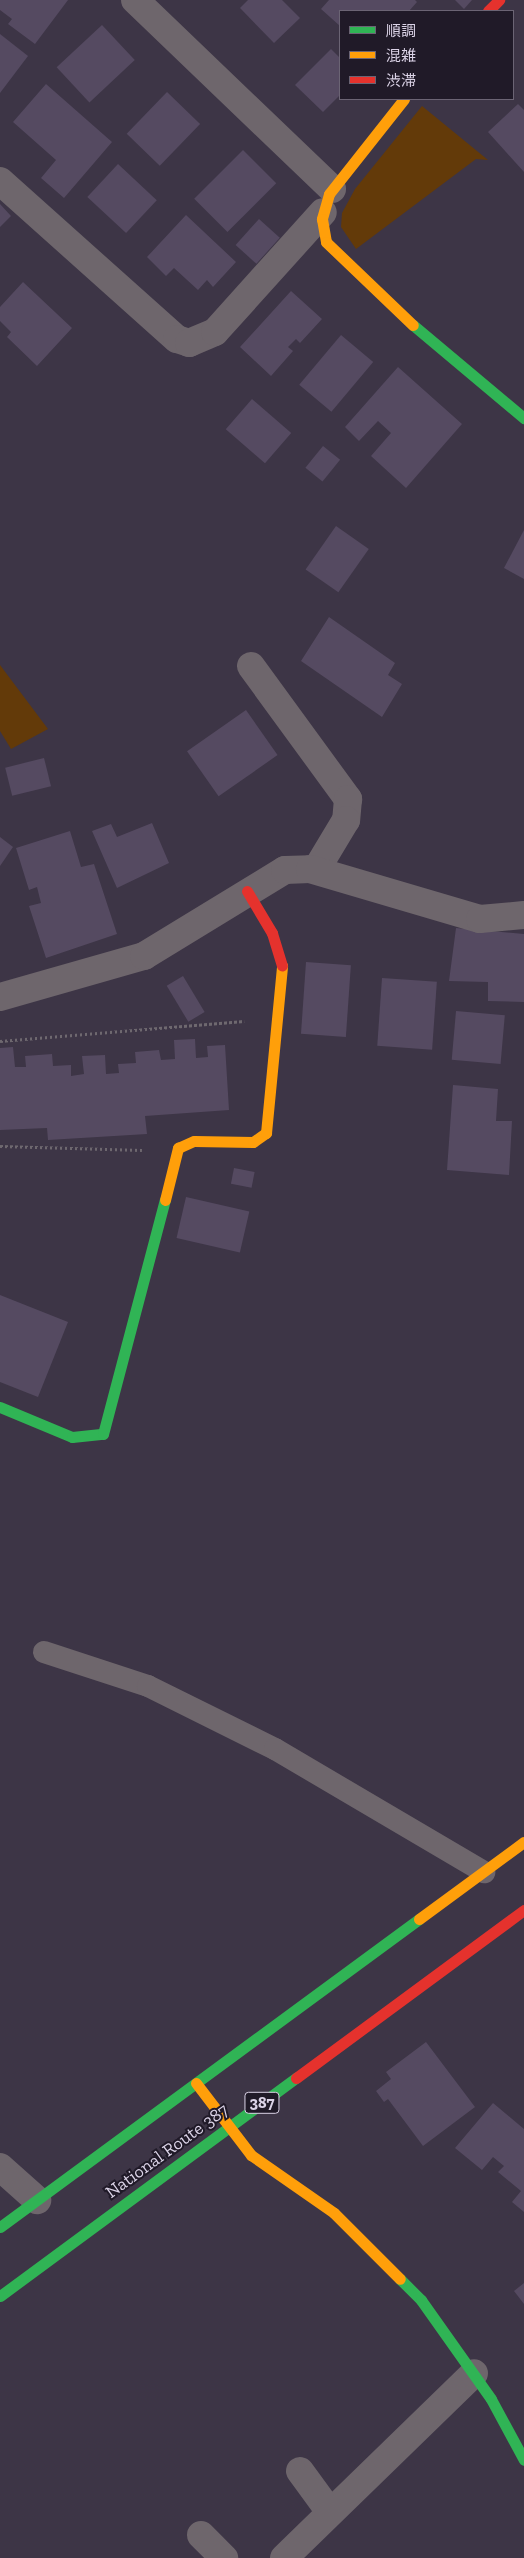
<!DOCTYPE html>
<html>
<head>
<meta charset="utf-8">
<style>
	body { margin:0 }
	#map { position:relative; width:524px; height:2558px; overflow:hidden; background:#3d3546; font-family:"Zilla Slab","Noto Sans JP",serif }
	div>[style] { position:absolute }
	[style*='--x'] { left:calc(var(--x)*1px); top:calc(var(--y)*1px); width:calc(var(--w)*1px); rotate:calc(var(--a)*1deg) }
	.green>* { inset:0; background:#633a09 }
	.building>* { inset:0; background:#554a61; transform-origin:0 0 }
	.path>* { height:3px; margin-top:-1.5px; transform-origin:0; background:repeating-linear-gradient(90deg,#6e686f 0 2.5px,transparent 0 5px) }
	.lane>* { height:22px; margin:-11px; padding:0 11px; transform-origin:11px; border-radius:11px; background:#6e666c }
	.street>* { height:28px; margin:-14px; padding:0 14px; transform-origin:14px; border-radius:14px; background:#6e666c }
	.fast>* { height:11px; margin:-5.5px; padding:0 5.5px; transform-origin:5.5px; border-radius:5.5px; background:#30b455 }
	.slow>* { height:11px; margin:-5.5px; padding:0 5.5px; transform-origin:5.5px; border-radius:5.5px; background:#ff9f0a }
	.jam>* { height:11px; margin:-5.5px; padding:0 5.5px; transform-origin:5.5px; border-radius:5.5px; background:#e5322d }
	span { translate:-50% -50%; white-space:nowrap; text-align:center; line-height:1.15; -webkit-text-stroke:4px #201a28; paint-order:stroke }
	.shield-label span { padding:1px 4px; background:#201a28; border:1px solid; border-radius:4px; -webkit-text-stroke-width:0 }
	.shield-label { font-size:16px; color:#dbd3e7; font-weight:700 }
	.street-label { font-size:18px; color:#dbd3e7 }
	.legend { position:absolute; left:339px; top:10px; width:175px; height:90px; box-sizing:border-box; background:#201a28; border:1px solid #6b6474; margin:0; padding:6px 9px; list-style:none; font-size:15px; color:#dbd3e7 }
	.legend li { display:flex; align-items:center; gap:10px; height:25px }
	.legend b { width:25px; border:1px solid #6b6474 }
</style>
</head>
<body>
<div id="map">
	<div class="green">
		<div style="clip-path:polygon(422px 106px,488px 160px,476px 159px,356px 249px,341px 227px,342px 213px,355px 189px)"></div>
		<div style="clip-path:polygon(0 665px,48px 729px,11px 749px,0 731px)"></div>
	</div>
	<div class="building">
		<div style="clip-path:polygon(0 0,68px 0,35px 44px,8px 24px,12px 19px,0 10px)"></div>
		<div style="clip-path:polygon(248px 0,282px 0,300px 18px,274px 43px,240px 8px)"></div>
		<div style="clip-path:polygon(329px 0,415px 0,417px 2px,409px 11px,340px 11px,340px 26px,321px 9px)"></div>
		<div style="clip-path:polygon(455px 0,472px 0,464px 9px)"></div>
		<div style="left:102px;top:25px;width:48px;height:62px;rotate:47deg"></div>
		<div style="clip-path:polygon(0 34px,28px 56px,0 93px)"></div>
		<div style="clip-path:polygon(331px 49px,340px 58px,340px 95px,323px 112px,295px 85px)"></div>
		<div style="clip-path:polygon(46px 84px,112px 142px,64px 198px,41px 178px,56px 160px,13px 122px)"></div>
		<div style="left:167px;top:92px;width:46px;height:58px;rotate:44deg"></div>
		<div style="clip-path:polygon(518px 104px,524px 110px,524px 172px,488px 132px)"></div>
		<div style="left:243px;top:150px;width:47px;height:69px;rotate:45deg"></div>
		<div style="left:118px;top:164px;width:53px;height:45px;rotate:43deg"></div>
		<div style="clip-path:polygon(0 204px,11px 216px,0 227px)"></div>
		<div style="clip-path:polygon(186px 215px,236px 262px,213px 287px,207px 280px,198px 290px,174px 268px,166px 276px,147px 257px)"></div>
		<div style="left:259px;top:219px;width:28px;height:35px;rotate:42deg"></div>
		<div style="clip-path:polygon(23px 282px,72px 328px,37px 366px,7px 337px,11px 332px,0 321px,0 307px)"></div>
		<div style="clip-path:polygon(291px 291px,322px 319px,300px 343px,296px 339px,288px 347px,293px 351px,271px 376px,240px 347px)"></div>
		<div style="left:341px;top:335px;width:42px;height:65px;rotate:40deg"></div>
		<div style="clip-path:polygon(398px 367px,462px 424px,406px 488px,371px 456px,391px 433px,378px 421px,359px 441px,345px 427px)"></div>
		<div style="left:252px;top:399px;width:52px;height:40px;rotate:41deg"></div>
		<div style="left:323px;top:446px;width:22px;height:28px;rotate:39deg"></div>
		<div style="left:336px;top:526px;width:40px;height:53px;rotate:35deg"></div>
		<div style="clip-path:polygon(524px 530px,524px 579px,504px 568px)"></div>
		<div style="clip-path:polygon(329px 617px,395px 663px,388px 675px,402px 684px,382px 717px,301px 661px)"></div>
		<div style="left:246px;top:710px;width:55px;height:72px;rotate:55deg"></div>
		<div style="left:44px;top:758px;width:29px;height:40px;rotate:76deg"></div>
		<div style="clip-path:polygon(152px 823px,169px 863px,117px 888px,92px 831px,111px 824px,117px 837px)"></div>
		<div style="clip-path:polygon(70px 831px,81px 867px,94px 864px,117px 934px,46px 958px,29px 906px,41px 903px,37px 887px,29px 890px,16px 848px)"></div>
		<div style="clip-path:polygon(0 837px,13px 847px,0 866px)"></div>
		<div style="clip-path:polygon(456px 928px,524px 934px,524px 1002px,488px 1001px,488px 982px,449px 981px)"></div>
		<div style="left:306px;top:962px;width:45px;height:72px;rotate:4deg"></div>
		<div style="left:183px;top:976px;width:42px;height:19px;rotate:59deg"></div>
		<div style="left:382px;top:978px;width:55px;height:68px;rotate:4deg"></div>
		<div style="left:456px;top:1011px;width:49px;height:49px;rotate:5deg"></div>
		<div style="clip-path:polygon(195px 1039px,196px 1058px,208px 1057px,207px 1046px,225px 1045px,229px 1110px,145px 1116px,147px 1134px,48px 1140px,47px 1128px,0 1130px,0 1048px,13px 1047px,15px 1067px,26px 1067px,25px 1056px,52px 1054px,53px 1066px,71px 1065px,71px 1076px,84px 1074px,82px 1056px,105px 1055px,106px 1074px,119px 1073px,118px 1064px,136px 1063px,135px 1052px,159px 1050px,161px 1060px,175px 1059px,174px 1040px)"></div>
		<div style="clip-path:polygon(453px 1085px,498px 1089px,496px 1121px,512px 1121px,509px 1175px,447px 1170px)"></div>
		<div style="left:234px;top:1168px;width:21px;height:16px;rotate:11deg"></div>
		<div style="left:186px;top:1197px;width:65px;height:42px;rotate:13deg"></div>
		<div style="clip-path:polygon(0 1295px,68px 1322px,38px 1397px,0 1382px)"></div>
		<div style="clip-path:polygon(426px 2042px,475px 2107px,423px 2146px,388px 2099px,384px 2102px,376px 2091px,391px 2079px,386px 2072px)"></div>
		<div style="clip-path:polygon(493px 2103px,524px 2129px,524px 2212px,512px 2202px,521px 2191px,498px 2172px,504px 2166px,493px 2157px,482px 2170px,455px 2148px)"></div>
		<div style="clip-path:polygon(524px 2283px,524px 2304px,514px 2291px)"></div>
	</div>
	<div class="path">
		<div style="--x:0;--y:1041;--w:245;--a:-4.7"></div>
		<div style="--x:0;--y:1146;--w:142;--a:1.6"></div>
	</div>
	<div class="lane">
		<div style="--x:44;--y:1652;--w:109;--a:18.1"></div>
		<div style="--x:148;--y:1686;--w:142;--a:26.4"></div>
		<div style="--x:275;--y:1749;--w:243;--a:30.5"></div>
	</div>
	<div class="street">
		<div style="--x:135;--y:0;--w:273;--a:43.8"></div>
		<div style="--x:0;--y:181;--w:237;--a:41.8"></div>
		<div style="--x:177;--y:339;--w:13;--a:18"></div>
		<div style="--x:189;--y:343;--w:28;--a:-23"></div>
		<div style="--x:215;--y:332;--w:161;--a:-48"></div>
		<div style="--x:251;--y:666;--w:165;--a:53.9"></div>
		<div style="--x:348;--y:799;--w:21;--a:95"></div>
		<div style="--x:346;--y:820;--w:58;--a:121"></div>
		<div style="--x:0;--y:997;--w:150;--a:-15.9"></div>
		<div style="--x:144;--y:956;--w:165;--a:-31.4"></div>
		<div style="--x:285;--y:870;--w:25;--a:-2"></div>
		<div style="--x:310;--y:869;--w:177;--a:16.4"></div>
		<div style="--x:480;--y:919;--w:44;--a:-5.2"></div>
		<div style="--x:0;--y:2167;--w:50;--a:41.7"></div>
		<div style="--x:300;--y:2471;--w:51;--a:53.8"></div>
		<div style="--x:201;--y:2535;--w:33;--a:45"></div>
		<div style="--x:284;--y:2558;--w:265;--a:-44.2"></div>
	</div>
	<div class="fast">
		<div style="--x:413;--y:325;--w:145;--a:40"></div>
		<div style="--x:0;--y:1407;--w:78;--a:22.6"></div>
		<div style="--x:72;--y:1437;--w:31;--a:-6"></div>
		<div style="--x:103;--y:1434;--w:242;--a:-75.2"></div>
		<div style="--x:0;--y:2227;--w:520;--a:-36.32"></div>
		<div style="--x:400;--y:2279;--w:30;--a:45"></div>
		<div style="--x:421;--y:2300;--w:121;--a:54.7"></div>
		<div style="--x:491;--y:2399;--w:69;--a:61.6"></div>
		<div style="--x:0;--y:2296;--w:368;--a:-36.4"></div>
	</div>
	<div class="slow">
		<div style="--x:404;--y:99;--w:121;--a:128.3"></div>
		<div style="--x:329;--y:194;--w:26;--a:106"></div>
		<div style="--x:322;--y:219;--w:23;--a:80"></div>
		<div style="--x:326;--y:242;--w:120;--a:43.7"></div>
		<div style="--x:165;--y:1200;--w:54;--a:-76"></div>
		<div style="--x:178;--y:1148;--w:17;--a:-24"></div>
		<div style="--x:194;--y:1141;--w:59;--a:1"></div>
		<div style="--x:253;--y:1142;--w:16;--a:-35"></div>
		<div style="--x:266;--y:1133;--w:168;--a:-84.5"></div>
		<div style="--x:419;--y:1919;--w:130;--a:-36.3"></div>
		<div style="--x:196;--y:2083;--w:91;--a:52.6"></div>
		<div style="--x:251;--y:2155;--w:101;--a:34.9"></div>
		<div style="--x:334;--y:2213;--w:93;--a:45"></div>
	</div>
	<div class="jam">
		<div style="--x:488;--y:11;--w:16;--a:-45"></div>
		<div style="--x:247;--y:891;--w:49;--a:59.2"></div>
		<div style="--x:272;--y:933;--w:34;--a:73"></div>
		<div style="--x:296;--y:2078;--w:283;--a:-36.4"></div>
	</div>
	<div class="shield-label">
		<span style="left:262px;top:2103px">387</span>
	</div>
	<div class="street-label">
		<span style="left:167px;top:2151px;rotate:-36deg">National Route 387</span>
	</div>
	<ul class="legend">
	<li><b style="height:6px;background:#30b455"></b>順調</li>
	<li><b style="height:6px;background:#ff9f0a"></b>混雑</li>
	<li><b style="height:6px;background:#e5322d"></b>渋滞</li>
	</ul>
</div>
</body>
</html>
